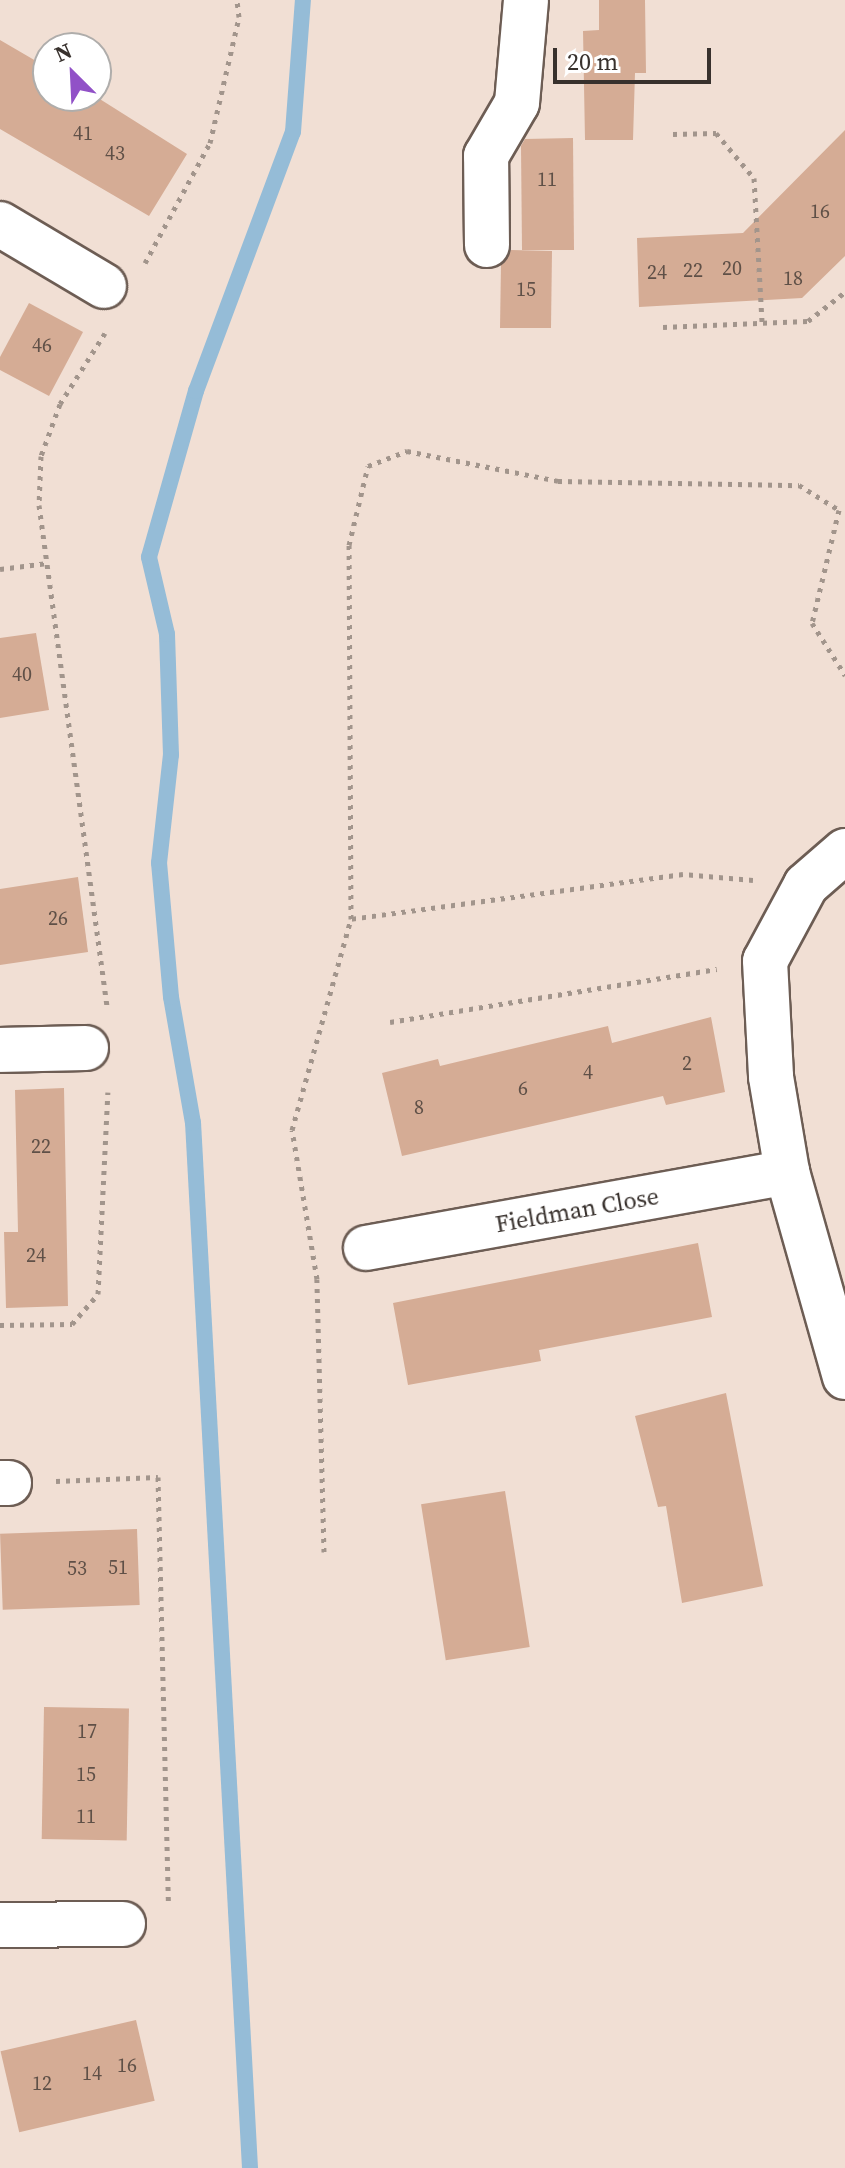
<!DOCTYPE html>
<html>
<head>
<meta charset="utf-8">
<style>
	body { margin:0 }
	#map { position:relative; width:845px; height:2168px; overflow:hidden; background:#f1dfd4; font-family:"Source Serif 4",serif }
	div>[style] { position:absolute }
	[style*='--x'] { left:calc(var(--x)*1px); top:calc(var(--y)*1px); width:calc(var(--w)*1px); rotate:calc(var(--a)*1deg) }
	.stream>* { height:16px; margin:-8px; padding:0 8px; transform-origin:8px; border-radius:8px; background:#95bcd7 }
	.building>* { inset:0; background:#d5ac95; transform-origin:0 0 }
	.path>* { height:5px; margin-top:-2.5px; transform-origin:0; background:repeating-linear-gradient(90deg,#a2958c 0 4px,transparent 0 10px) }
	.roads { filter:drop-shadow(2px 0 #6d5d54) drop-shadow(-2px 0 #6d5d54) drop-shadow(0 2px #6d5d54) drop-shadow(0 -2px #6d5d54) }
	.minor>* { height:44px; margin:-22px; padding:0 22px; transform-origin:22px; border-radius:22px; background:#fff }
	span { translate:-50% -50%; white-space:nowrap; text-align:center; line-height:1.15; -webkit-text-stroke:8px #fff; paint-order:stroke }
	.number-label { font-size:20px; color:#5f5047 }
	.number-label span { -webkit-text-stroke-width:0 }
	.street-label { font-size:24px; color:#38312d }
	.north { position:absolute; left:32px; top:32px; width:80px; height:80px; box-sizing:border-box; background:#fff; border:2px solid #afadab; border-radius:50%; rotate:336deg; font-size:22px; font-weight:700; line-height:32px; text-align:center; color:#38312d }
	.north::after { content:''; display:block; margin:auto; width:28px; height:36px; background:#9151c7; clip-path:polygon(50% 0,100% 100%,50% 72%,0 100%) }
	.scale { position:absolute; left:553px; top:48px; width:158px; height:36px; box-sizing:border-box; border:4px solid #38312d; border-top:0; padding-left:10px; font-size:24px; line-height:28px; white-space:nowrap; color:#38312d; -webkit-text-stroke:6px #fff; paint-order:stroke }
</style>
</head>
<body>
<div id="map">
	<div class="stream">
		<div style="--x:250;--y:2168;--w:1047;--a:-93.12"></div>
		<div style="--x:193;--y:1123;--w:128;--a:-99.9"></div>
		<div style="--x:171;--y:997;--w:135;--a:-95.1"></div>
		<div style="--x:159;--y:863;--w:109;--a:-83.7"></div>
		<div style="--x:171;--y:755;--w:121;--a:-91.9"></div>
		<div style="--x:167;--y:634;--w:79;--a:-103.2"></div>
		<div style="--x:149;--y:557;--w:173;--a:-74.2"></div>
		<div style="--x:196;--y:391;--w:277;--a:-69.5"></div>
		<div style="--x:293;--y:132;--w:132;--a:-85.7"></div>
	</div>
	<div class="building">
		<div style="clip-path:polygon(599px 0,645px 0,646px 73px,635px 73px,633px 140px,585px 140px,583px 31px,599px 30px)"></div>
		<div style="clip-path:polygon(0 40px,48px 68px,48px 96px,95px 96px,187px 154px,149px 216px,0 129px)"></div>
		<div style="clip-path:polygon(845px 130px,845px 256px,802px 298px,639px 307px,637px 238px,743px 233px)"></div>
		<div style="clip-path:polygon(573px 138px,574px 250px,522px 250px,521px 146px,525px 139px)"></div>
		<div style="clip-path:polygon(511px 250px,552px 251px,551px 328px,500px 328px,501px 265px)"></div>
		<div style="clip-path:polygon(29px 303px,83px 332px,49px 396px,0 370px,0 357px)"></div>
		<div style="clip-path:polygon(36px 633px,49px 710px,0 718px,0 638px)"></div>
		<div style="clip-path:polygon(78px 877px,88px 952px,0 965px,0 889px)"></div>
		<div style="clip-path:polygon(711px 1017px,725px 1092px,666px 1105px,663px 1096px,402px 1156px,382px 1073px,438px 1059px,440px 1066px,608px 1026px,612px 1043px)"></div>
		<div style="clip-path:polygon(64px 1088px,68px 1306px,6px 1308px,4px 1232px,18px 1232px,15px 1090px)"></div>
		<div style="clip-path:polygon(698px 1243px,712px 1317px,539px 1350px,541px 1361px,408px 1385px,393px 1303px)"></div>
		<div style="clip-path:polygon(726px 1393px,763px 1586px,682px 1603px,666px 1506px,658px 1507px,635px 1416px)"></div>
		<div style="left:505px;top:1491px;width:158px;height:85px;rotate:81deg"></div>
		<div style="left:137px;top:1529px;width:76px;height:137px;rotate:88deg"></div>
		<div style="left:44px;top:1707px;width:85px;height:132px;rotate:1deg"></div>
		<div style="left:136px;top:2020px;width:83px;height:139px;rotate:77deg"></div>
	</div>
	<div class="path">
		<div style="--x:673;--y:134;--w:43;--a:-1.3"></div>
		<div style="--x:716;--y:133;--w:59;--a:49.8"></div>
		<div style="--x:754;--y:178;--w:144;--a:86.8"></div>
		<div style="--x:145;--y:263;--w:136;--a:-61.6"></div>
		<div style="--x:210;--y:143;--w:129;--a:-77"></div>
		<div style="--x:239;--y:17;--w:17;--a:-97"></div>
		<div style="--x:663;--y:327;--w:145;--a:-2.4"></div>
		<div style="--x:808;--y:321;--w:47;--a:-38.1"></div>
		<div style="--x:105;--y:333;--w:84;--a:122.4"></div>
		<div style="--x:60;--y:404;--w:55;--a:110.1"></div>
		<div style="--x:41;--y:456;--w:49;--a:92.3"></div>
		<div style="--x:39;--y:505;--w:506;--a:82.27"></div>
		<div style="--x:0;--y:569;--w:48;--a:-7.1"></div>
		<div style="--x:753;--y:880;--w:70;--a:-175.1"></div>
		<div style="--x:683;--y:874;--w:335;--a:172.3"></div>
		<div style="--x:351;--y:919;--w:374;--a:-90.3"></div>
		<div style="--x:349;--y:545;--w:81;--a:-76.5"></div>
		<div style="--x:368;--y:466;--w:42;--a:-21"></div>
		<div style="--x:407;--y:451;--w:154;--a:11.2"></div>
		<div style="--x:558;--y:481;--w:241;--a:1"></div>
		<div style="--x:799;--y:485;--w:47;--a:32"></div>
		<div style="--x:839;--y:510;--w:116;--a:103.4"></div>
		<div style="--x:812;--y:623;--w:62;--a:57.6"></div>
		<div style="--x:390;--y:1022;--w:331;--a:-9.2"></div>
		<div style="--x:0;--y:1325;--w:72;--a:-0.8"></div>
		<div style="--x:72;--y:1324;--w:40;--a:-49"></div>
		<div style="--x:98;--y:1294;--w:202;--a:-87.2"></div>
		<div style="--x:56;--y:1481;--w:102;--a:-2.2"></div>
		<div style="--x:158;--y:1477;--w:424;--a:88.6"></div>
		<div style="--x:324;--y:1552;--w:273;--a:-91.5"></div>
		<div style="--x:317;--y:1279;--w:151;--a:-99.5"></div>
		<div style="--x:292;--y:1130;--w:219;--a:-74.4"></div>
	</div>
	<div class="roads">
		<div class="minor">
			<div style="--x:0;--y:224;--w:121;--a:30.8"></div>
			<div style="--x:487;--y:245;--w:89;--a:-90.6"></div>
			<div style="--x:486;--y:156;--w:61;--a:-59.7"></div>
			<div style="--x:517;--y:103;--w:103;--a:-85"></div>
			<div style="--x:845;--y:851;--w:52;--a:138.9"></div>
			<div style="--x:806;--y:885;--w:86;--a:118.3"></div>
			<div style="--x:765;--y:961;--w:116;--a:87"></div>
			<div style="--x:771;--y:1077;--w:96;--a:80.4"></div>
			<div style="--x:787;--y:1172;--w:213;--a:74.2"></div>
			<div style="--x:0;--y:1050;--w:86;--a:-1.3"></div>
			<div style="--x:366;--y:1248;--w:428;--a:-10.2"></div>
			<div style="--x:0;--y:1483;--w:9;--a:0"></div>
			<div style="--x:0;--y:1925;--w:123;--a:-0.5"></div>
		</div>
	</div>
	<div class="number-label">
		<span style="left:83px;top:133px">41</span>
		<span style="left:115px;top:153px">43</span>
		<span style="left:547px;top:179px">11</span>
		<span style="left:820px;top:211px">16</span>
		<span style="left:732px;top:268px">20</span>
		<span style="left:693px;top:270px">22</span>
		<span style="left:657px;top:272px">24</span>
		<span style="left:793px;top:278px">18</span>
		<span style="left:526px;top:289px">15</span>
		<span style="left:42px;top:345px">46</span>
		<span style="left:22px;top:674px">40</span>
		<span style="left:58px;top:918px">26</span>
		<span style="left:687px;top:1063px">2</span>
		<span style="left:588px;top:1072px">4</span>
		<span style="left:523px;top:1088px">6</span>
		<span style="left:419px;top:1107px">8</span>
		<span style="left:41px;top:1146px">22</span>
		<span style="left:36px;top:1255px">24</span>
		<span style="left:118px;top:1567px">51</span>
		<span style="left:77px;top:1568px">53</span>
		<span style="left:87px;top:1731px">17</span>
		<span style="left:86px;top:1774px">15</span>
		<span style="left:86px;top:1816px">11</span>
		<span style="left:127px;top:2065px">16</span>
		<span style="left:92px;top:2073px">14</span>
		<span style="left:42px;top:2083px">12</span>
	</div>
	<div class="street-label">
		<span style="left:577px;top:1210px;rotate:-10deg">Fieldman Close</span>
	</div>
	<div class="north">N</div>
	<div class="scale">20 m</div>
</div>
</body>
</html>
